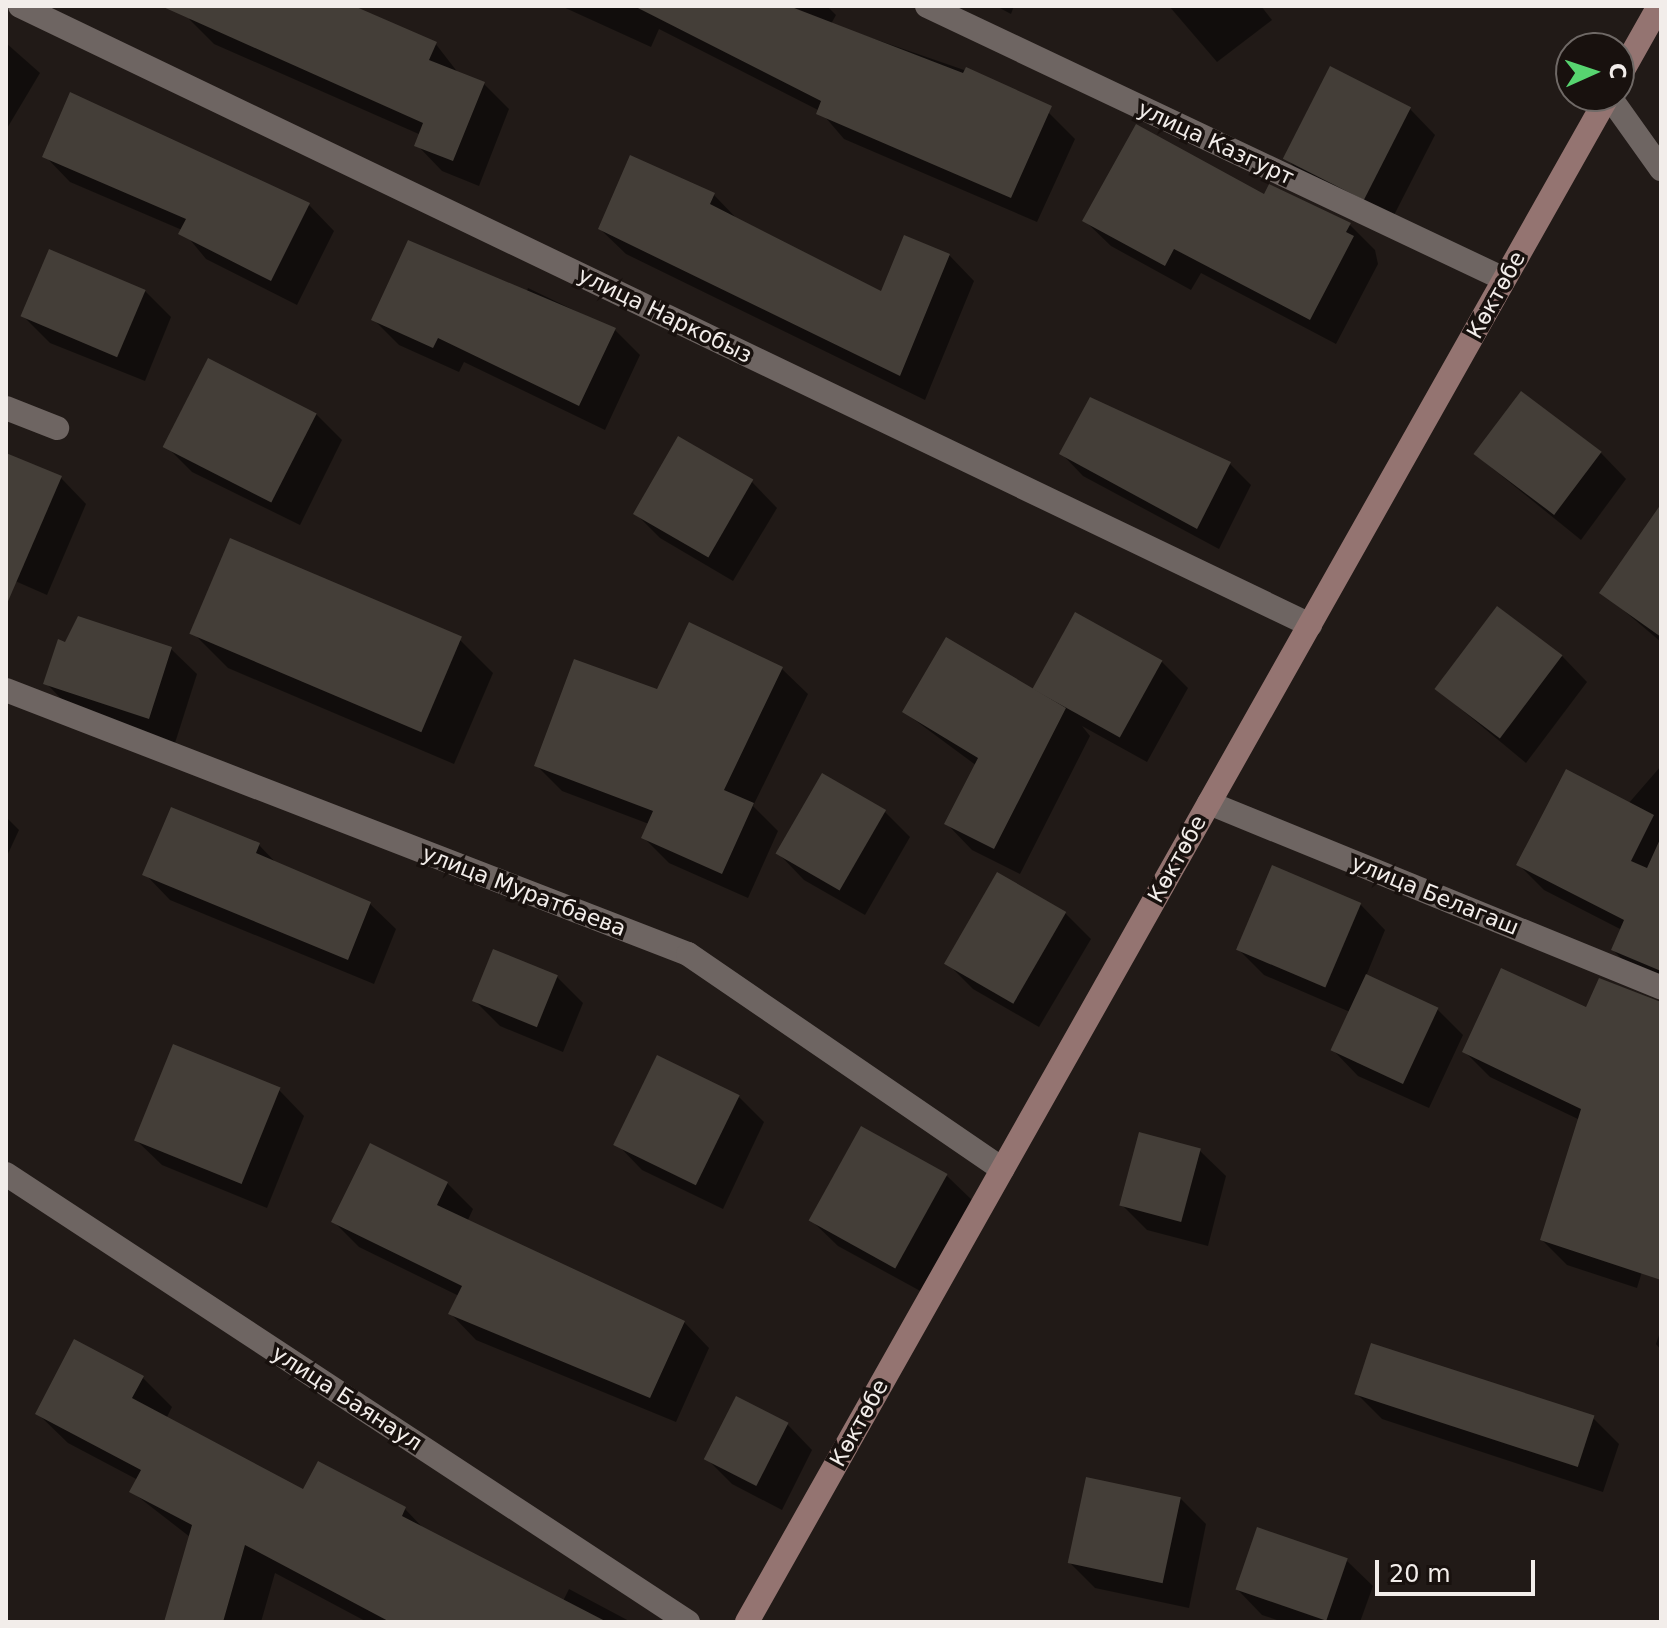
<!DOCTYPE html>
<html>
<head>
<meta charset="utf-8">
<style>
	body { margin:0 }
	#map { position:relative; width:1667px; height:1628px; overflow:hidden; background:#211a17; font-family:"DejaVu Sans",sans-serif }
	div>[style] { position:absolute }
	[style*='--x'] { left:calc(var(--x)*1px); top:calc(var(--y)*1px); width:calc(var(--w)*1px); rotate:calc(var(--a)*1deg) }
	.shadow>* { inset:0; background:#0007 }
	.building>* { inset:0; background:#443e38; transform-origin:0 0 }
	.street>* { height:24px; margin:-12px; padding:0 12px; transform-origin:12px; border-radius:12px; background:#6e6562 }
	.secondary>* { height:24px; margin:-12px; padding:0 12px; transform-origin:12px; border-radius:12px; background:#947471 }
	span { translate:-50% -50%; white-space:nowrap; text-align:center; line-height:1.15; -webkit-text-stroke:7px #18110e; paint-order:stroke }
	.street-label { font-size:22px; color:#f2edea }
	.frame { position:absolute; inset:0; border:8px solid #f2edea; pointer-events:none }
	.north { position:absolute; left:1555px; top:32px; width:80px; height:80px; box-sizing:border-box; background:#18110e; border:2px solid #6f6966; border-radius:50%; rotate:87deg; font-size:22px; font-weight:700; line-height:32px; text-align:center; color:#f2edea }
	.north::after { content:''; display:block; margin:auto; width:28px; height:36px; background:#57d570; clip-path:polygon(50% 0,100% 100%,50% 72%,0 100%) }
	.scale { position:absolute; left:1375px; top:1560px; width:160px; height:36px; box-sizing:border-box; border:4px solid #f2edea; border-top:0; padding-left:10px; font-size:24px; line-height:28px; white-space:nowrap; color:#f2edea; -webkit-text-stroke:6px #18110e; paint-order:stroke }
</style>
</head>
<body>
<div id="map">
	<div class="shadow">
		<div style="clip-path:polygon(195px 6px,349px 6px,435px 43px,459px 74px,484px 84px,509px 109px,479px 186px,442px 171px,417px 145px,421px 135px,214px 44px,189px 19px)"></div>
		<div style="clip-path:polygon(561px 6px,827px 6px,836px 15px,831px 24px,967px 71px,1049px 113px,1075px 139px,1037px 222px,844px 139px,820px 111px,659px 29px,651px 47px)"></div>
		<div style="clip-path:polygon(996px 6px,1014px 6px,1011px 14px)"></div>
		<div style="clip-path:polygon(1169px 6px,1261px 6px,1272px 20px,1217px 62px)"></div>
		<div style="clip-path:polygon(6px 43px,40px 73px,6px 130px)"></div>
		<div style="clip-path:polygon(1410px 109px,1435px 135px,1391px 221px,1310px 183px,1285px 157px)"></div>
		<div style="clip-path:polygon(45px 156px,309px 205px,334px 231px,297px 305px,206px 259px,182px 230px,70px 182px)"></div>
		<div style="clip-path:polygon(714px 195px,740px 222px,882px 294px,949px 255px,974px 281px,925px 400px,626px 254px,600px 229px)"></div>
		<div style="clip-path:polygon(1264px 196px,1350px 225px,1375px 250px,1378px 264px,1336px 344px,1201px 273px,1191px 290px,1111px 246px,1085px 221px)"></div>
		<div style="clip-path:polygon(528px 288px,615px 330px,640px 355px,605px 430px,464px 362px,459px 372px,399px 345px,373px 319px,525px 296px)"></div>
		<div style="clip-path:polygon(145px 291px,171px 317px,145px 381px,50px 343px,24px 317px)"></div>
		<div style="clip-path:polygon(316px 414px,342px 440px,300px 525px,192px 472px,166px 446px)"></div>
		<div style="clip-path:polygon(1601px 453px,1626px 479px,1581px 540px,1476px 455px)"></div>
		<div style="clip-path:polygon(1062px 454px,1230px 464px,1251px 485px,1219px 549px,1083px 476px)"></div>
		<div style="clip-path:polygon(6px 455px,61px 478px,86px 504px,47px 595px,6px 577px)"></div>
		<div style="clip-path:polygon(752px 482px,777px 508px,733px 581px,660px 538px,634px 512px)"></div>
		<div style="clip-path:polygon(1661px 514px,1661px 642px,1602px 592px)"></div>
		<div style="clip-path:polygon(231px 541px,460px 640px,493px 673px,454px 764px,228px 668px,195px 635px)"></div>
		<div style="clip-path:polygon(1076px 615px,1162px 662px,1188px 688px,1147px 762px,1082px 726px,1090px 736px,1020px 874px,972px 850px,947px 824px,977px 766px,904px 712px,1042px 695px)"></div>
		<div style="clip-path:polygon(171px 649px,197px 674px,175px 743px,71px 709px,46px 683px)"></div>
		<div style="clip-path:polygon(1562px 656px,1587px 682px,1526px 763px,1438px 690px)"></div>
		<div style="clip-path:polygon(782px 669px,808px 694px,753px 806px,778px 831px,748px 898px,669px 863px,643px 837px,649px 824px,562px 791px,536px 765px)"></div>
		<div style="clip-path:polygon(1661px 766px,1661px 985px,1639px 976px,1613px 950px,1622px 930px,1544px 890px,1519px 865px,1588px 850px)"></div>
		<div style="clip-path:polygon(885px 812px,910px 837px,865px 915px,804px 880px,779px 854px)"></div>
		<div style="clip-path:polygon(6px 817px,19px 830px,6px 858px)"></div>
		<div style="clip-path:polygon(259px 845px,279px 866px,370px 904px,396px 929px,374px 984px,170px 900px,145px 874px)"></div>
		<div style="clip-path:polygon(1360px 904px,1385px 930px,1366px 976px,1437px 1009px,1463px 1035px,1429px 1108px,1358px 1076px,1333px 1050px,1350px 1012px,1264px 975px,1239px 950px)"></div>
		<div style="clip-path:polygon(1065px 913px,1091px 939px,1039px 1027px,973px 989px,947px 963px)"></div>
		<div style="clip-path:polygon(494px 952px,557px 977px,583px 1003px,563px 1052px,500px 1026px,474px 1000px)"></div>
		<div style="clip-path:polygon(1661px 1004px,1661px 1210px,1637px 1288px,1567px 1265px,1542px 1240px,1580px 1120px,1490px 1077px,1465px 1052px,1587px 1010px)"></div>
		<div style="clip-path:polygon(279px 1090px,304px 1116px,267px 1208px,162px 1165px,136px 1140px)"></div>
		<div style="clip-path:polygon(739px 1097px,764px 1122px,723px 1209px,642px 1170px,617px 1144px)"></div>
		<div style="clip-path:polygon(861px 1129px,947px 1176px,973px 1201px,924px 1293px,838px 1246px,812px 1221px)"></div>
		<div style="clip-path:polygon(1200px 1151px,1226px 1176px,1208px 1246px,1147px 1230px,1121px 1204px)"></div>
		<div style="clip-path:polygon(447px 1183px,473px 1209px,467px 1222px,684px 1322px,709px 1348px,676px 1422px,476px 1340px,451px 1314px,459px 1296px,359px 1247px,334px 1222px)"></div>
		<div style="clip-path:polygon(1661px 1329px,1661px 1350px,1656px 1344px)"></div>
		<div style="clip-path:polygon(143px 1378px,172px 1407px,166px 1419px,304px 1492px,405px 1509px,426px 1531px,558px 1611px,569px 1589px,631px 1622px,367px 1622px,275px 1573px,261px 1622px,166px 1622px,190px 1537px,132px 1492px,138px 1480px,68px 1443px,38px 1414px)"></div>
		<div style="clip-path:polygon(1356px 1393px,1593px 1418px,1619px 1444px,1603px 1492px,1382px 1419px)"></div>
		<div style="clip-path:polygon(787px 1424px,812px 1450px,782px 1510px,732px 1484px,706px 1458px)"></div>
		<div style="clip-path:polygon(1180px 1498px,1206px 1524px,1189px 1608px,1095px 1588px,1070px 1563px)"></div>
		<div style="clip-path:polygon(1347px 1561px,1373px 1586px,1360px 1622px,1283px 1622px,1262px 1615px,1237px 1589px)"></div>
	</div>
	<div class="building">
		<div style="clip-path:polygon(161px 6px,354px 6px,437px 42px,429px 60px,485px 82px,453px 161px,414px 146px,423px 123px)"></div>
		<div style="clip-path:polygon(634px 6px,789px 6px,963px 73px,966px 67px,1052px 106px,1011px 198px,816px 114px,821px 101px)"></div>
		<div style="left:1330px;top:66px;width:91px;height:104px;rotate:27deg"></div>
		<div style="clip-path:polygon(70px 92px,310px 203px,271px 281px,178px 234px,186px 219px,42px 157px)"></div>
		<div style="clip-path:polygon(1136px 124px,1264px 194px,1269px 184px,1351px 223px,1346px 232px,1354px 236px,1310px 320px,1174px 249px,1165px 266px,1082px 221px)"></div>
		<div style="clip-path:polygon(630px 155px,715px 193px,710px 204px,881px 291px,904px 235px,950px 254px,900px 376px,598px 229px)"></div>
		<div style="clip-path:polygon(408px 240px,616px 328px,579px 406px,438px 338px,433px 348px,371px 320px)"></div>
		<div style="left:49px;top:249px;width:105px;height:73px;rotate:23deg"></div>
		<div style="left:208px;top:358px;width:122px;height:100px;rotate:27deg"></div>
		<div style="left:1521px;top:391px;width:101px;height:79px;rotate:37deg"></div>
		<div style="clip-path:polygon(1090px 397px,1231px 462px,1197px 529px,1059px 454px)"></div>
		<div style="left:678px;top:436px;width:87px;height:90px;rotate:30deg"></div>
		<div style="clip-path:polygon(6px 453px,62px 476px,6px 606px)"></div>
		<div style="clip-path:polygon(1661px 504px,1661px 637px,1599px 593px)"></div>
		<div style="left:230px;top:538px;width:252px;height:104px;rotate:23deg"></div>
		<div style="left:1497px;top:606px;width:82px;height:104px;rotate:37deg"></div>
		<div style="left:1075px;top:612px;width:100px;height:88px;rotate:29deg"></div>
		<div style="clip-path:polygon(78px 616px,172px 647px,149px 719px,43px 684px,58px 639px,65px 642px)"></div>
		<div style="clip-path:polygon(689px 622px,783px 667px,724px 790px,754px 803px,722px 874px,641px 838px,653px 811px,534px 766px,574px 659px,657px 689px)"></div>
		<div style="clip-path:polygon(946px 637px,1066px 708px,994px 849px,944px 824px,978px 758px,902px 712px)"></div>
		<div style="clip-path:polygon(1566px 769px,1654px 815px,1631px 861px,1647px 868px,1661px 837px,1661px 971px,1611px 950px,1624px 920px,1516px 865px)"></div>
		<div style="left:822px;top:773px;width:74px;height:93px;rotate:30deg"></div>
		<div style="clip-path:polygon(171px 807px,260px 843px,256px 853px,371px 902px,348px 960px,142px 875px)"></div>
		<div style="left:1272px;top:865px;width:97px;height:92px;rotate:23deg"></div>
		<div style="left:997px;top:872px;width:80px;height:106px;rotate:30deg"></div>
		<div style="left:493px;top:949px;width:70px;height:56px;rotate:22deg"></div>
		<div style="clip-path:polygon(1501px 968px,1586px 1007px,1599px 978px,1661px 1002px,1661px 1280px,1540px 1240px,1581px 1109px,1462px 1052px)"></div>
		<div style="left:1366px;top:974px;width:80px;height:84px;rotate:25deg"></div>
		<div style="left:173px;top:1044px;width:116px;height:104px;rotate:22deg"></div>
		<div style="left:657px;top:1055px;width:92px;height:100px;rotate:26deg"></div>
		<div style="left:861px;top:1126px;width:99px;height:108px;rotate:29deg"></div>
		<div style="left:1139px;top:1132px;width:64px;height:76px;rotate:15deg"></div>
		<div style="clip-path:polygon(370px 1143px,448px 1182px,437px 1205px,685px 1321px,650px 1398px,448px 1314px,462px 1286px,331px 1222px)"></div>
		<div style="clip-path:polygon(74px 1339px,144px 1376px,132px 1398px,303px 1489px,318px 1461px,406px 1507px,402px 1516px,607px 1622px,390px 1622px,245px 1545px,223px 1622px,164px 1622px,192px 1525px,129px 1492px,141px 1470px,35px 1414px)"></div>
		<div style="left:1371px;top:1343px;width:235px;height:54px;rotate:18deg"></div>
		<div style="left:736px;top:1396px;width:59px;height:71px;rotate:27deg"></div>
		<div style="left:1086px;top:1477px;width:97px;height:88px;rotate:12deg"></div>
		<div style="left:1257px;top:1527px;width:96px;height:66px;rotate:19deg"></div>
	</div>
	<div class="street">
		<div style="--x:20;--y:6;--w:1431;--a:25.63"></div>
		<div style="--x:927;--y:6;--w:638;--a:25.32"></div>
		<div style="--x:1609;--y:96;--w:90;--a:54.5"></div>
		<div style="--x:6;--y:408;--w:55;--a:21.4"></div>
		<div style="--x:6;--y:690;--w:731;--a:21.16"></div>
		<div style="--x:688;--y:954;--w:381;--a:34.4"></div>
		<div style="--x:1209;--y:803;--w:488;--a:22.2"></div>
		<div style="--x:6;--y:1174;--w:816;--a:33.3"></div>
	</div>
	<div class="secondary">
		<div style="--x:1619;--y:77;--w:81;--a:-60.6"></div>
		<div style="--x:747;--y:1622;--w:1752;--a:-60.57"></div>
	</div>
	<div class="street-label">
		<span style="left:1216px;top:143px;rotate:25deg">улица Казгурт</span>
		<span style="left:1496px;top:295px;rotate:-61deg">Көктөбе</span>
		<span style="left:665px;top:315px;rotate:26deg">улица Наркобыз</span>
		<span style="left:1177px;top:859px;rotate:-61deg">Көктөбе</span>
		<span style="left:524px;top:891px;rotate:21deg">улица Муратбаева</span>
		<span style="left:1435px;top:895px;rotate:22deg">улица Белагаш</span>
		<span style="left:347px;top:1398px;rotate:33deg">улица Баянаул</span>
		<span style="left:859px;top:1423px;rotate:-61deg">Көктөбе</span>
	</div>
	<div class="frame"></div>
	<div class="north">С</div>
	<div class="scale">20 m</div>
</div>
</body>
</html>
